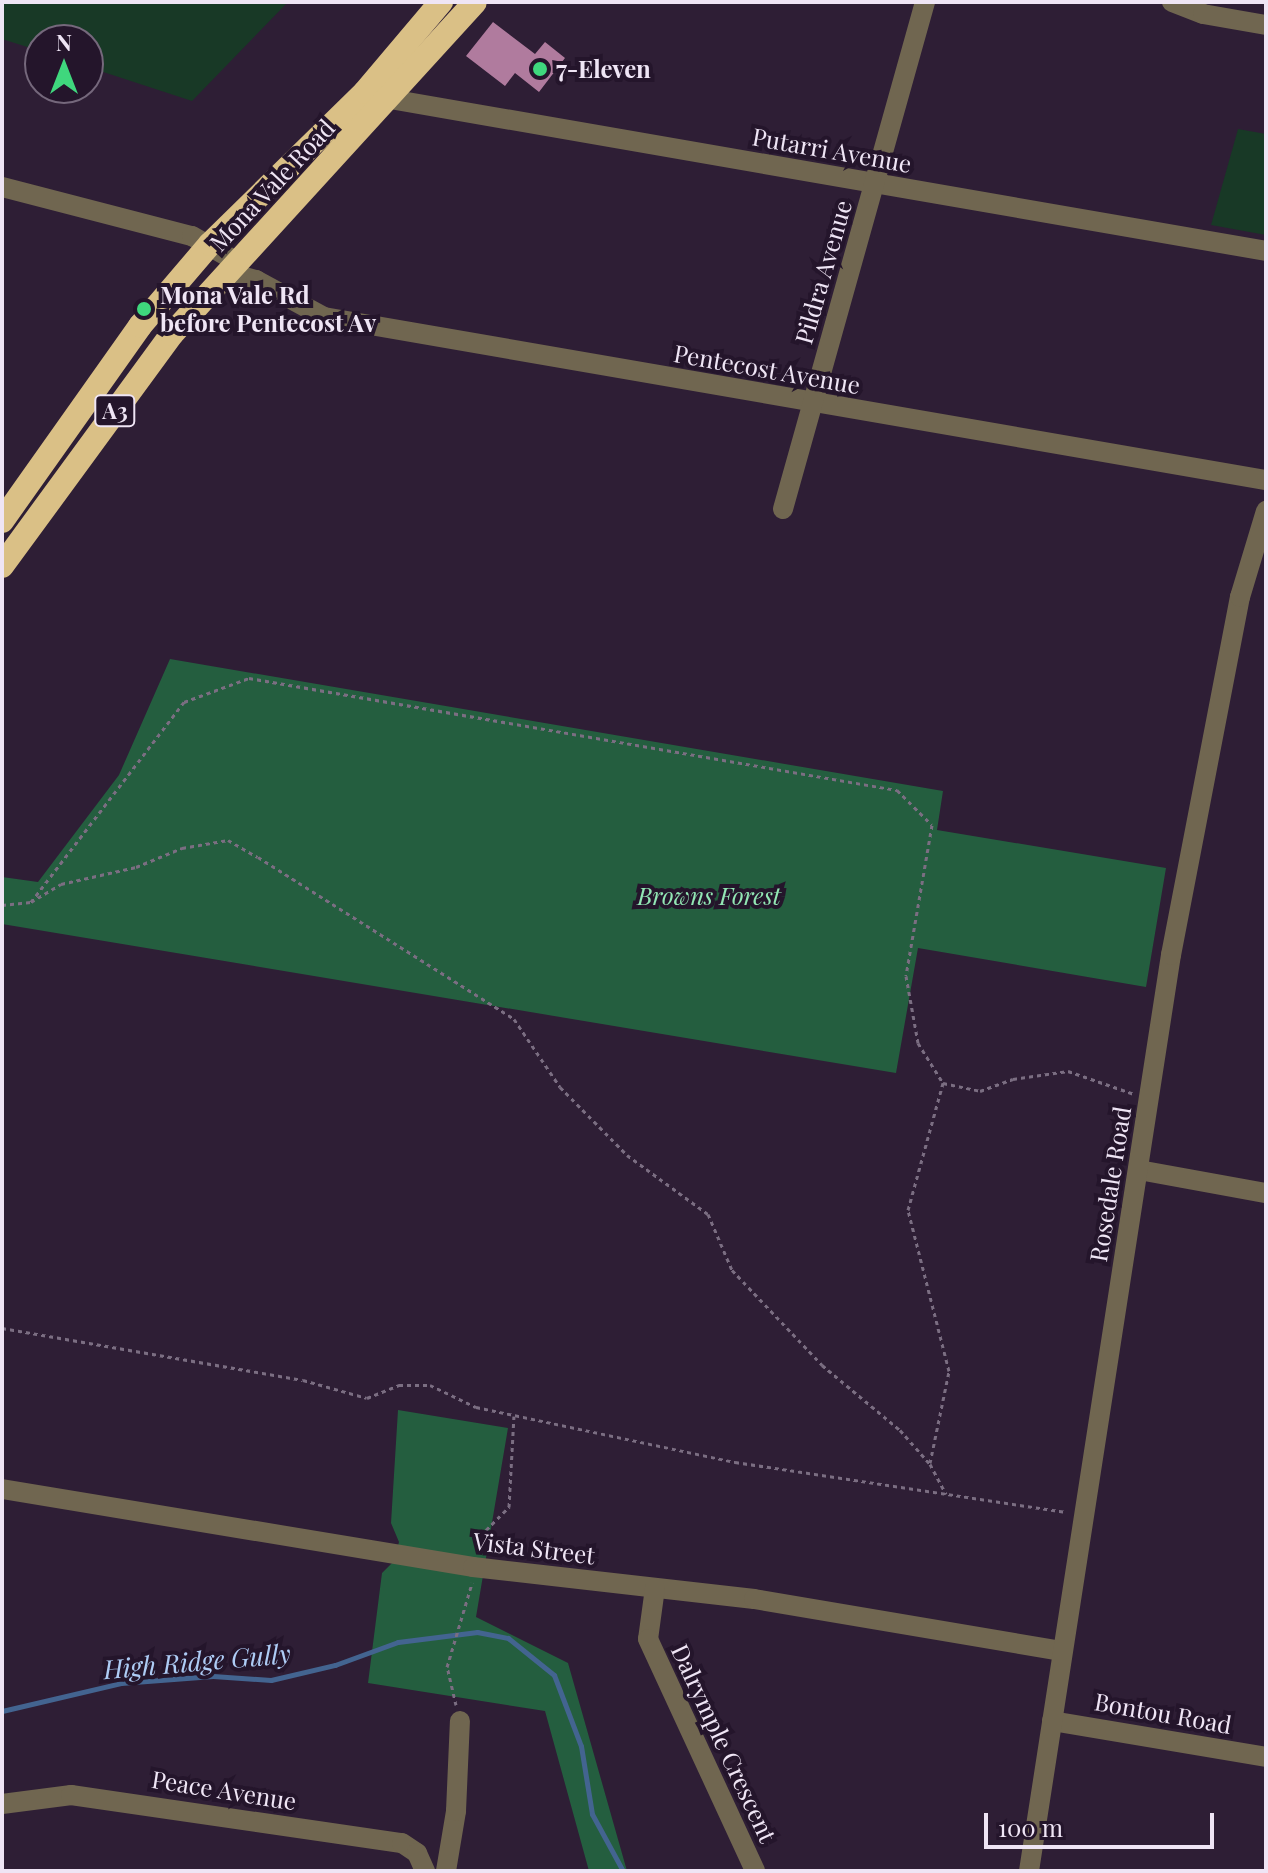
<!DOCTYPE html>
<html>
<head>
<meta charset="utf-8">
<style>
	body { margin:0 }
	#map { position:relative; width:1268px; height:1873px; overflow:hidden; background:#2e1e35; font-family:"Playfair Display",serif }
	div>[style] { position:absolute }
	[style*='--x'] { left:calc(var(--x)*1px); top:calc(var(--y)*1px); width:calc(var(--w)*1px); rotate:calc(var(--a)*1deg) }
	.green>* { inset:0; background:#183926 }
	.forest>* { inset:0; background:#245e3f }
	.stream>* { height:5px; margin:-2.5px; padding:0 2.5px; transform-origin:2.5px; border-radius:2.5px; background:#436490 }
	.building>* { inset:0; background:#b07b9e }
	.path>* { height:3px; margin-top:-1.5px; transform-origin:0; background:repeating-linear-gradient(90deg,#7b6e82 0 4px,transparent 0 8px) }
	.minor>* { height:20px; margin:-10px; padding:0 10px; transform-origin:10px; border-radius:10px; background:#706650 }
	.highway>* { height:24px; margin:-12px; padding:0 12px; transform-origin:12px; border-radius:12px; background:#dac086 }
	.dots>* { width:22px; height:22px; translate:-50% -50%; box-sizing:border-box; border:4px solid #24152b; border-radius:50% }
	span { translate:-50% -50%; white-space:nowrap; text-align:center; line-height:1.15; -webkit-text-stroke:8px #24152b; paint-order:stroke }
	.shield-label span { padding:2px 6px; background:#24152b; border:2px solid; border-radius:6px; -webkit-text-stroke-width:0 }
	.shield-label { font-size:22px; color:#efe5f5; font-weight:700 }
	.poi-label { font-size:24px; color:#efe5f5; font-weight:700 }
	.left { translate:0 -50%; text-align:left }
	.street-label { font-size:24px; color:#efe5f5 }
	.park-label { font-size:24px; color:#92e7b4; font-style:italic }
	.water-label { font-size:26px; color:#aeccf5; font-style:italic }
	.frame { position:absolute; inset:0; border:4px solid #efe5f5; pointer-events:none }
	.north { position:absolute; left:24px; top:24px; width:80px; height:80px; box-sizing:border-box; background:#24152b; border:2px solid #75687c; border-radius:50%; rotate:0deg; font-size:22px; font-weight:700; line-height:32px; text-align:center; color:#efe5f5 }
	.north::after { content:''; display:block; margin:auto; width:28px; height:36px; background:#3fd77d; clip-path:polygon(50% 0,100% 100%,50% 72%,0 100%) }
	.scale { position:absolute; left:984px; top:1813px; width:230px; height:36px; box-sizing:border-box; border:4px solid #efe5f5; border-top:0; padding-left:10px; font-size:24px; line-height:28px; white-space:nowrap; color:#efe5f5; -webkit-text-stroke:6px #24152b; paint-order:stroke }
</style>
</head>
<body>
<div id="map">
	<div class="green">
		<div style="clip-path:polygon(2px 2px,288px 2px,192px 101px,88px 67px,88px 40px,40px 40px,40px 51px,2px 39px)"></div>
		<div style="clip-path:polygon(1238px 129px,1266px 134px,1266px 235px,1211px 225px)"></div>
	</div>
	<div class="forest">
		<div style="clip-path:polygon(170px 659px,943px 791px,937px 830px,1166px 868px,1146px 987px,918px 948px,896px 1073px,2px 924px,2px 877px,38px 882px,119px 775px)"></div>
		<div style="clip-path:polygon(398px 1410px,508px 1428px,476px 1617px,568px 1663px,627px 1871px,589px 1871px,545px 1711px,368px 1683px,382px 1573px,394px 1561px,399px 1542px,391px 1523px)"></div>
	</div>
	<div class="stream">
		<div style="--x:2;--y:1711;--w:122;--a:-13.2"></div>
		<div style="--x:121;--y:1683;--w:92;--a:-4.4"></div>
		<div style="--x:213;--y:1676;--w:58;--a:3.9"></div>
		<div style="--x:271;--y:1680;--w:66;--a:-13.2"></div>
		<div style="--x:335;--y:1665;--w:67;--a:-20.1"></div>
		<div style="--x:398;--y:1642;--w:80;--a:-7.2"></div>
		<div style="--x:477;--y:1632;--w:32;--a:11"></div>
		<div style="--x:508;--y:1638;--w:59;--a:38.8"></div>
		<div style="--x:554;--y:1675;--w:76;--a:69.2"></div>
		<div style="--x:581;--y:1746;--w:69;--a:80.8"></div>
		<div style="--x:592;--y:1814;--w:65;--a:61.5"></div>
	</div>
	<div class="building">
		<div style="clip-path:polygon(493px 22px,535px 54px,545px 42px,565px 58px,539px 92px,515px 73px,505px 86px,466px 56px)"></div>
	</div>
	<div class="path">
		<div style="--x:31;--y:902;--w:252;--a:-52.6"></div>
		<div style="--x:184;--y:702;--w:69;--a:-20.3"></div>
		<div style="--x:249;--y:678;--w:658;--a:9.81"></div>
		<div style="--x:897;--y:790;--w:49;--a:45"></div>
		<div style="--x:932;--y:825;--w:153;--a:99.8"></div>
		<div style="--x:906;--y:976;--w:68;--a:79.8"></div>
		<div style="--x:918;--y:1043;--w:47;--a:58"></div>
		<div style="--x:943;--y:1083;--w:38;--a:12"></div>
		<div style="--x:980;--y:1091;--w:35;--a:-20"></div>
		<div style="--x:1013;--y:1079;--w:56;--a:-8.3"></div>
		<div style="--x:1068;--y:1071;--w:70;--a:19.2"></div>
		<div style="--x:2;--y:905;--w:29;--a:-6"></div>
		<div style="--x:31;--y:902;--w:35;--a:-31"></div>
		<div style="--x:61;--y:884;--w:77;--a:-12.8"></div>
		<div style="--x:136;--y:867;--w:50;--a:-22.4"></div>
		<div style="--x:182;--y:848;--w:47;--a:-9.9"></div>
		<div style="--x:228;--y:840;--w:34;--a:30"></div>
		<div style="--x:258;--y:857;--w:303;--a:32.3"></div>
		<div style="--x:514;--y:1019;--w:82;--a:55.9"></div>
		<div style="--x:560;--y:1087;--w:95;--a:45.4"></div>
		<div style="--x:627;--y:1155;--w:100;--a:36.1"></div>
		<div style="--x:708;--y:1214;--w:61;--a:66.8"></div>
		<div style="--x:732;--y:1270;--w:131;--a:46.5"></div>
		<div style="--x:822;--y:1365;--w:102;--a:39.8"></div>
		<div style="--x:900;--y:1430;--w:45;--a:48.6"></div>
		<div style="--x:930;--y:1464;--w:34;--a:62"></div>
		<div style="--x:2;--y:1328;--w:305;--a:9.8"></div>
		<div style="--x:303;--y:1380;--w:66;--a:15.7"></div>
		<div style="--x:367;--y:1398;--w:35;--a:-22"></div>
		<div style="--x:399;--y:1385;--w:31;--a:0"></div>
		<div style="--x:430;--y:1385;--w:51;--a:25.6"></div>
		<div style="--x:476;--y:1407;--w:265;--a:12"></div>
		<div style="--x:735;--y:1462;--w:335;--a:8.6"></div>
		<div style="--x:930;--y:1463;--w:94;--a:-78.3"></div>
		<div style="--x:949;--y:1371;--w:166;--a:-104.3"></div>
		<div style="--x:908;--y:1210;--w:132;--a:-74.6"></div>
		<div style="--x:479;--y:1552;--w:23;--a:-72"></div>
		<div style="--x:486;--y:1530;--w:33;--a:-45"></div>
		<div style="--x:509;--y:1507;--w:91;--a:-86.9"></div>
		<div style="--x:456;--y:1705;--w:39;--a:-103"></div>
		<div style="--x:447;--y:1667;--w:88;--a:-73.4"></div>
	</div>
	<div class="minor">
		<div style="--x:1172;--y:2;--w:33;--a:21"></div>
		<div style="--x:1203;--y:14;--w:64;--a:9.9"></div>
		<div style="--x:390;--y:99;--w:889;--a:9.84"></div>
		<div style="--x:2;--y:187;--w:196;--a:14.5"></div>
		<div style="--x:192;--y:236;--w:52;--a:30"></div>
		<div style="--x:221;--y:281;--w:21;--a:-14"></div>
		<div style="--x:241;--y:276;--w:16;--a:15"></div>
		<div style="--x:256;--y:280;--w:77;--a:28.6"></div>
		<div style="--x:324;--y:317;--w:956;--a:9.82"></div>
		<div style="--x:783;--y:509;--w:527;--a:-74.35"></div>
		<div style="--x:1139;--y:1170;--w:129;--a:10.3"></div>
		<div style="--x:2;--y:1489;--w:477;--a:9.4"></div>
		<div style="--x:473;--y:1567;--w:283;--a:6.5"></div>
		<div style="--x:754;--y:1599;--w:311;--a:9.6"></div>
		<div style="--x:655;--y:1588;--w:51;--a:97.8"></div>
		<div style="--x:648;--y:1639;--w:255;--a:65.2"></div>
		<div style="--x:1052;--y:1721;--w:217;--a:9.5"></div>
		<div style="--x:2;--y:1804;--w:70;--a:-7.4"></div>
		<div style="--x:71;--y:1795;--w:334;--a:8.3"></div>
		<div style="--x:402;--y:1843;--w:18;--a:34"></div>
		<div style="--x:417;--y:1853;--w:20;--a:66"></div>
		<div style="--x:446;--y:1871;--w:61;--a:-80.5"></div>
		<div style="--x:456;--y:1811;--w:90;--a:-87.5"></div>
		<div style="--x:1029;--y:1871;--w:927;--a:-81.19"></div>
		<div style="--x:1171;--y:955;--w:365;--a:-79.1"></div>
		<div style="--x:1240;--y:597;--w:90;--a:-73.2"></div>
	</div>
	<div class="highway">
		<div style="--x:2;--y:521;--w:239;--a:-54.7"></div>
		<div style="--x:140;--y:326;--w:108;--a:-49.5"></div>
		<div style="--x:210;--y:244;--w:217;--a:-44.4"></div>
		<div style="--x:365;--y:92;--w:118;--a:-49.8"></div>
		<div style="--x:2;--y:566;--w:288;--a:-53.8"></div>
		<div style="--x:172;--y:334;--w:449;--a:-47.6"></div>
	</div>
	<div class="dots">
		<div style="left:540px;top:69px;background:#3fd77d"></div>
		<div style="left:144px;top:309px;background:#3fd77d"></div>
	</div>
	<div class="shield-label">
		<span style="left:115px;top:411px">A3</span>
	</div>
	<div class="poi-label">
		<span class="left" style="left:556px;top:69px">7-Eleven</span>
		<span class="left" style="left:160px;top:309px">Mona Vale Rd<br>before Pentecost Av</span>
	</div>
	<div class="street-label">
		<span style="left:832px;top:150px;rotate:10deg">Putarri Avenue</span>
		<span style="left:272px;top:185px;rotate:-47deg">Mona Vale Road</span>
		<span style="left:823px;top:272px;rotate:-74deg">Pildra Avenue</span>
		<span style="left:767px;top:369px;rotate:10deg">Pentecost Avenue</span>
		<span style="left:1110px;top:1184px;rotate:-81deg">Rosedale Road</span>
		<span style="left:534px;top:1548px;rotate:7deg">Vista Street</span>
		<span style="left:1163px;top:1713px;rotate:10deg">Bontou Road</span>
		<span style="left:724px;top:1743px;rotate:65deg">Dalrymple Crescent</span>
		<span style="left:224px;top:1790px;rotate:9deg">Peace Avenue</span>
	</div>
	<div class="park-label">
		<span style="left:709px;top:896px">Browns Forest</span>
	</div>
	<div class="water-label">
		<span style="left:197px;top:1661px;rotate:-5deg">High Ridge Gully</span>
	</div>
	<div class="frame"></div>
	<div class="north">N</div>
	<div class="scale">100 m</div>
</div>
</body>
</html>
